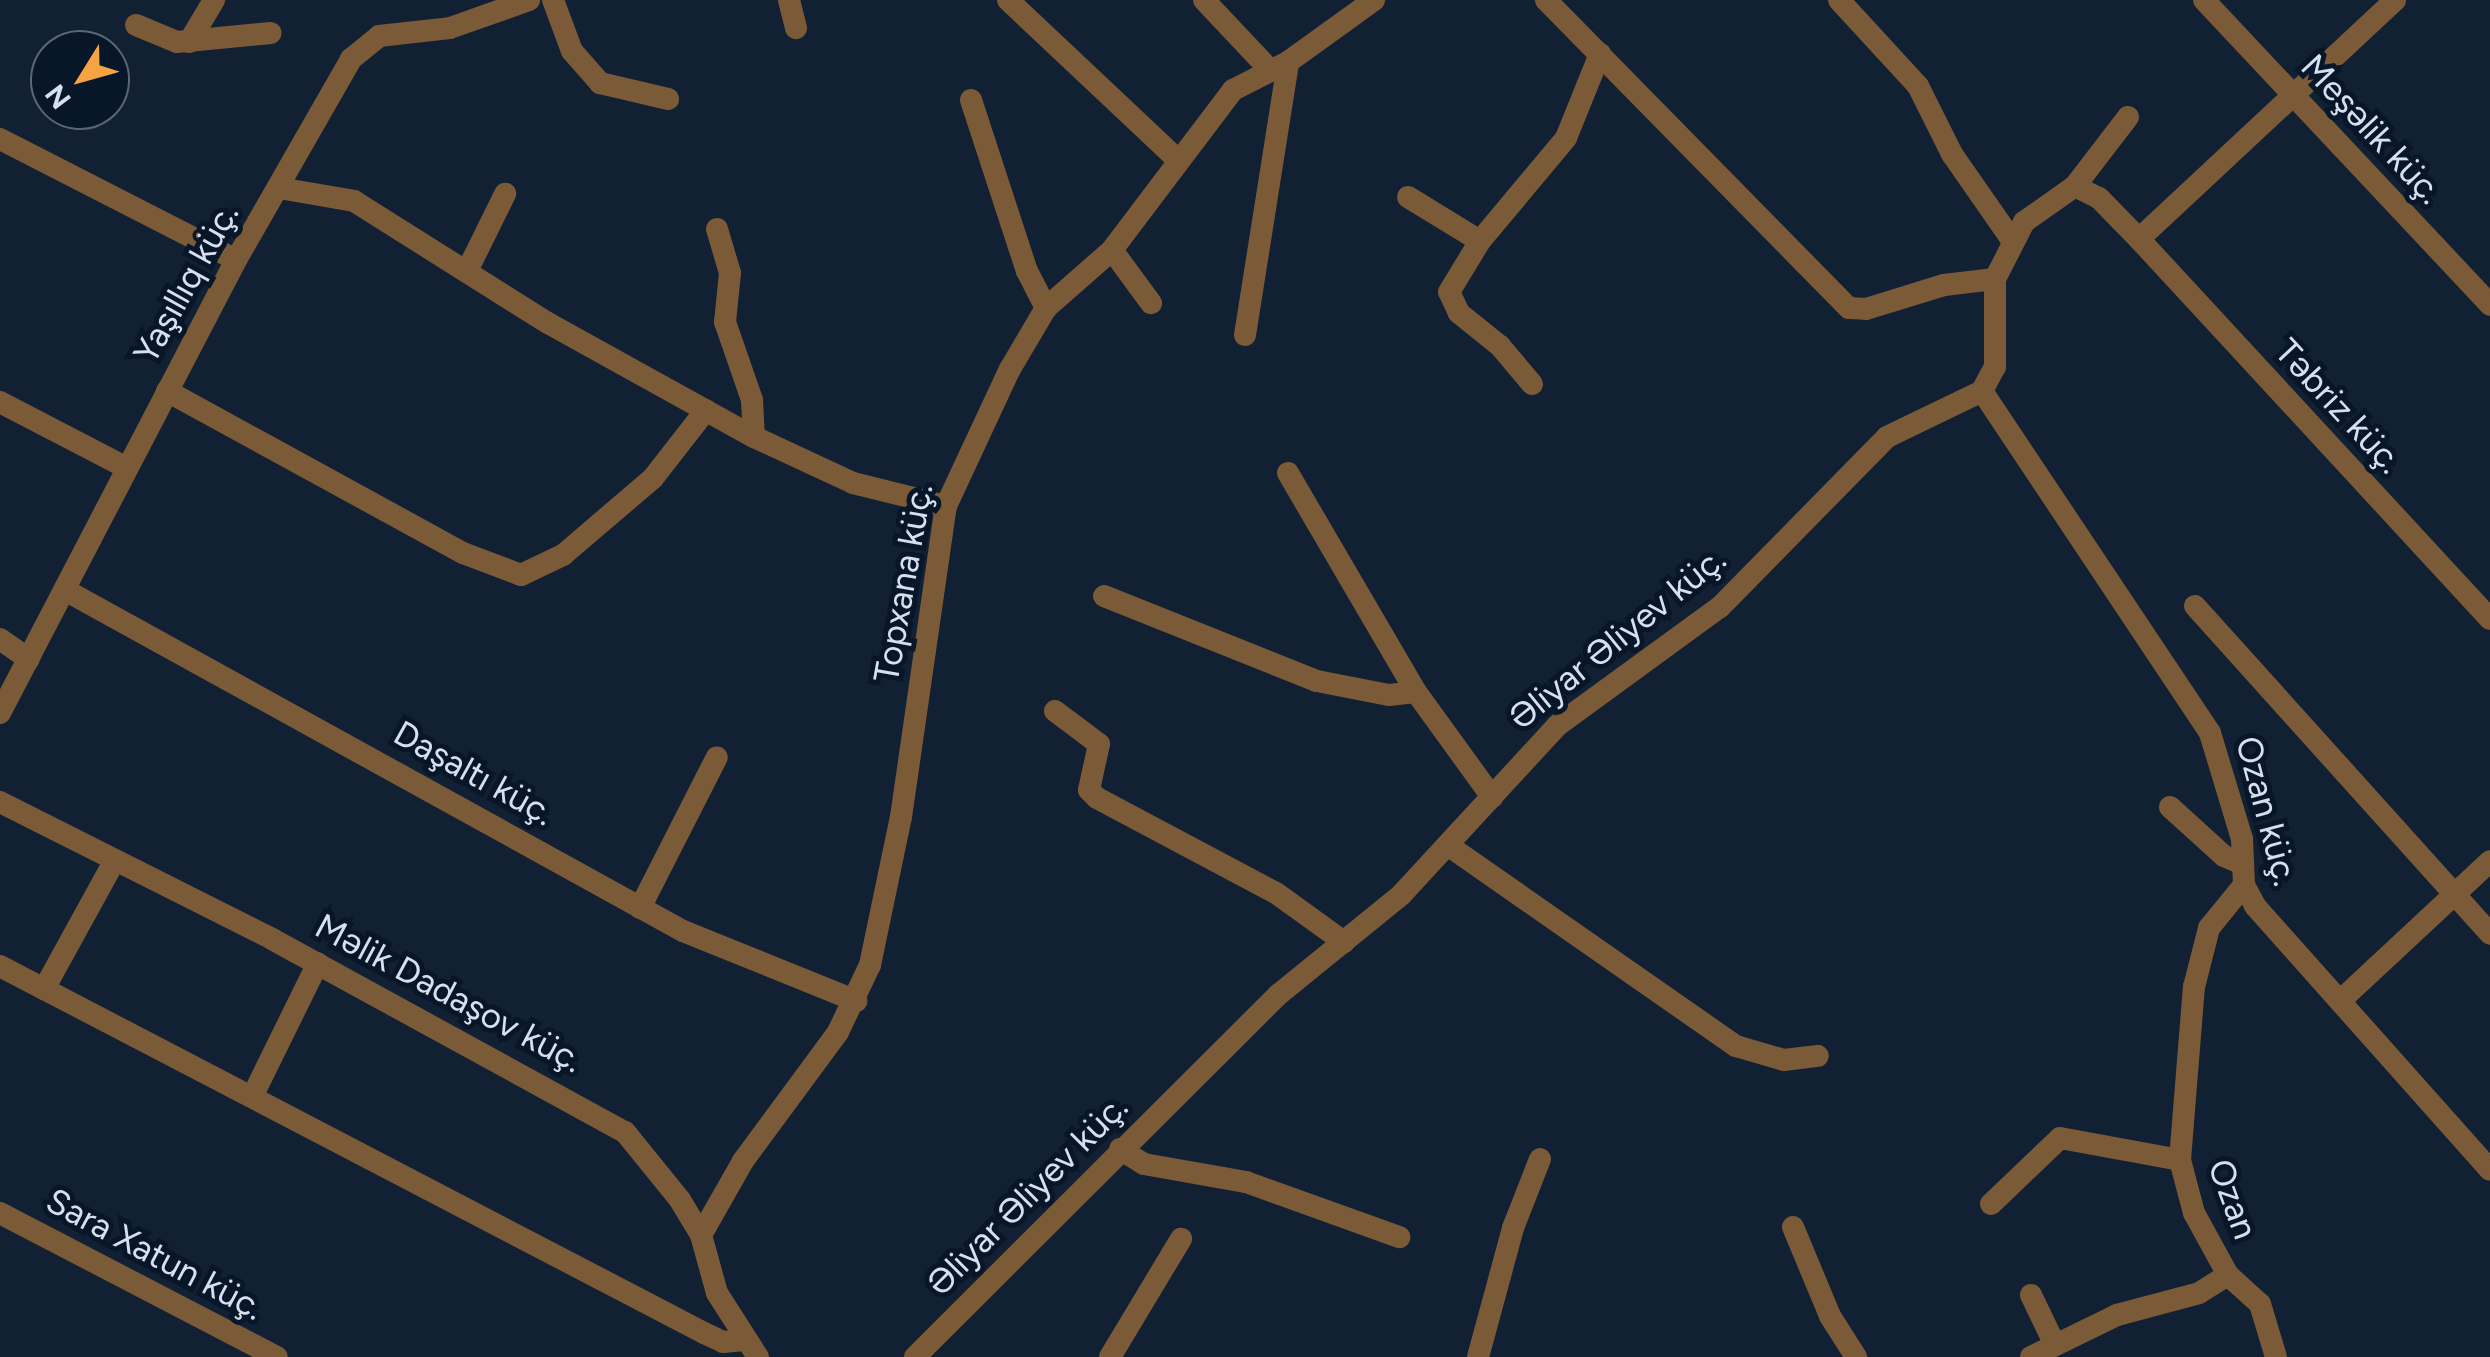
<!DOCTYPE html>
<html>
<head>
<meta charset="utf-8">
<style>
	body { margin:0 }
	#map { position:relative; width:2490px; height:1357px; overflow:hidden; background:#112033; font-family:Figtree,sans-serif }
	div>[style] { position:absolute }
	[style*='--x'] { left:calc(var(--x)*1px); top:calc(var(--y)*1px); width:calc(var(--w)*1px); rotate:calc(var(--a)*1deg) }
	.minor>* { height:22px; margin:-11px; padding:0 11px; transform-origin:11px; border-radius:11px; background:#7b5a37 }
	span { translate:-50% -50%; white-space:nowrap; text-align:center; line-height:1.15; -webkit-text-stroke:10px #081629; paint-order:stroke }
	.street-label { font-size:35px; color:#d6e0ee }
	.north { position:absolute; left:30px; top:30px; width:100px; height:100px; box-sizing:border-box; background:#081629; border:2px solid #5a6778; border-radius:50%; rotate:233deg; font-size:28px; font-weight:700; line-height:40px; text-align:center; color:#d6e0ee }
	.north::after { content:''; display:block; margin:auto; width:35px; height:45px; background:#f4a443; clip-path:polygon(50% 0,100% 100%,50% 72%,0 100%) }
</style>
</head>
<body>
<div id="map">
	<div class="minor">
		<div style="--x:553;--y:0;--w:54;--a:69.6"></div>
		<div style="--x:572;--y:51;--w:43;--a:48.8"></div>
		<div style="--x:600;--y:83;--w:70;--a:13.2"></div>
		<div style="--x:789;--y:0;--w:29;--a:76"></div>
		<div style="--x:1008;--y:0;--w:232;--a:43.3"></div>
		<div style="--x:1204;--y:0;--w:93;--a:46.7"></div>
		<div style="--x:1546;--y:0;--w:432;--a:45.5"></div>
		<div style="--x:1849;--y:308;--w:17;--a:3"></div>
		<div style="--x:1866;--y:309;--w:82;--a:-17.1"></div>
		<div style="--x:1944;--y:285;--w:51;--a:-6.7"></div>
		<div style="--x:1839;--y:0;--w:117;--a:47.4"></div>
		<div style="--x:1918;--y:86;--w:76;--a:63.4"></div>
		<div style="--x:1952;--y:154;--w:103;--a:55.2"></div>
		<div style="--x:2204;--y:0;--w:418;--a:46.8"></div>
		<div style="--x:136;--y:25;--w:44;--a:22.5"></div>
		<div style="--x:177;--y:42;--w:94;--a:-5.5"></div>
		<div style="--x:189;--y:42;--w:49;--a:-59.2"></div>
		<div style="--x:971;--y:100;--w:180;--a:71.9"></div>
		<div style="--x:1027;--y:271;--w:42;--a:62.8"></div>
		<div style="--x:0;--y:139;--w:265;--a:27.1"></div>
		<div style="--x:2075;--y:186;--w:87;--a:-52.5"></div>
		<div style="--x:279;--y:188;--w:76;--a:9.8"></div>
		<div style="--x:354;--y:201;--w:229;--a:32.2"></div>
		<div style="--x:548;--y:323;--w:235;--a:29"></div>
		<div style="--x:754;--y:437;--w:109;--a:24.9"></div>
		<div style="--x:853;--y:483;--w:96;--a:13.9"></div>
		<div style="--x:1408;--y:197;--w:84;--a:31.4"></div>
		<div style="--x:717;--y:229;--w:46;--a:73.5"></div>
		<div style="--x:730;--y:273;--w:49;--a:95.8"></div>
		<div style="--x:725;--y:322;--w:83;--a:70.9"></div>
		<div style="--x:752;--y:400;--w:37;--a:87"></div>
		<div style="--x:2139;--y:239;--w:517;--a:47.27"></div>
		<div style="--x:1112;--y:250;--w:66;--a:53.7"></div>
		<div style="--x:468;--y:269;--w:84;--a:-63.7"></div>
		<div style="--x:1245;--y:335;--w:276;--a:-81"></div>
		<div style="--x:1532;--y:384;--w:50;--a:-130.1"></div>
		<div style="--x:1500;--y:346;--w:53;--a:-141.2"></div>
		<div style="--x:1459;--y:313;--w:23;--a:-115"></div>
		<div style="--x:1449;--y:292;--w:60;--a:-58.7"></div>
		<div style="--x:1480;--y:241;--w:134;--a:-50.1"></div>
		<div style="--x:1566;--y:138;--w:91;--a:-68"></div>
		<div style="--x:167;--y:391;--w:337;--a:28.7"></div>
		<div style="--x:463;--y:553;--w:62;--a:20.8"></div>
		<div style="--x:521;--y:575;--w:47;--a:-25.5"></div>
		<div style="--x:563;--y:555;--w:118;--a:-40.5"></div>
		<div style="--x:653;--y:478;--w:86;--a:-52.1"></div>
		<div style="--x:1982;--y:391;--w:411;--a:56.3"></div>
		<div style="--x:2210;--y:733;--w:111;--a:73.2"></div>
		<div style="--x:2242;--y:839;--w:46;--a:87.5"></div>
		<div style="--x:2244;--y:885;--w:24;--a:62"></div>
		<div style="--x:2255;--y:906;--w:353;--a:48.3"></div>
		<div style="--x:0;--y:402;--w:141;--a:27.5"></div>
		<div style="--x:1288;--y:473;--w:254;--a:59.7"></div>
		<div style="--x:1416;--y:692;--w:130;--a:54.1"></div>
		<div style="--x:65;--y:590;--w:706;--a:28.89"></div>
		<div style="--x:683;--y:931;--w:187;--a:22"></div>
		<div style="--x:1104;--y:596;--w:229;--a:21.8"></div>
		<div style="--x:1317;--y:681;--w:73;--a:11"></div>
		<div style="--x:1389;--y:695;--w:27;--a:-6"></div>
		<div style="--x:2195;--y:606;--w:441;--a:48"></div>
		<div style="--x:0;--y:639;--w:35;--a:35"></div>
		<div style="--x:1055;--y:711;--w:55;--a:36.9"></div>
		<div style="--x:1099;--y:744;--w:47;--a:102.3"></div>
		<div style="--x:1089;--y:790;--w:11;--a:45"></div>
		<div style="--x:1097;--y:798;--w:203;--a:28"></div>
		<div style="--x:1276;--y:893;--w:84;--a:35.8"></div>
		<div style="--x:0;--y:713;--w:511;--a:-62.48"></div>
		<div style="--x:236;--y:260;--w:232;--a:-60.2"></div>
		<div style="--x:351;--y:59;--w:36;--a:-39"></div>
		<div style="--x:379;--y:36;--w:71;--a:-6.4"></div>
		<div style="--x:450;--y:28;--w:84;--a:-19.5"></div>
		<div style="--x:0;--y:802;--w:305;--a:26.7"></div>
		<div style="--x:272;--y:939;--w:402;--a:28.7"></div>
		<div style="--x:625;--y:1132;--w:87;--a:51"></div>
		<div style="--x:680;--y:1200;--w:41;--a:59"></div>
		<div style="--x:701;--y:1235;--w:60;--a:74.6"></div>
		<div style="--x:717;--y:1293;--w:76;--a:57.4"></div>
		<div style="--x:2170;--y:807;--w:73;--a:42.2"></div>
		<div style="--x:2224;--y:856;--w:21;--a:23"></div>
		<div style="--x:1449;--y:846;--w:350;--a:34.9"></div>
		<div style="--x:1736;--y:1046;--w:50;--a:16.3"></div>
		<div style="--x:1784;--y:1060;--w:34;--a:-7"></div>
		<div style="--x:640;--y:908;--w:169;--a:-63"></div>
		<div style="--x:0;--y:966;--w:794;--a:27.53"></div>
		<div style="--x:704;--y:1333;--w:21;--a:25"></div>
		<div style="--x:723;--y:1342;--w:22;--a:-5"></div>
		<div style="--x:44;--y:989;--w:147;--a:-61.2"></div>
		<div style="--x:2340;--y:1001;--w:205;--a:-43"></div>
		<div style="--x:252;--y:1097;--w:149;--a:-63.8"></div>
		<div style="--x:1120;--y:1149;--w:28;--a:32"></div>
		<div style="--x:1144;--y:1164;--w:104;--a:10"></div>
		<div style="--x:1246;--y:1182;--w:163;--a:19.8"></div>
		<div style="--x:1991;--y:1204;--w:95;--a:-43.7"></div>
		<div style="--x:2060;--y:1138;--w:122;--a:10.4"></div>
		<div style="--x:0;--y:1213;--w:312;--a:27.5"></div>
		<div style="--x:1793;--y:1227;--w:96;--a:67.4"></div>
		<div style="--x:1830;--y:1316;--w:49;--a:57.6"></div>
		<div style="--x:701;--y:1235;--w:85;--a:-60.4"></div>
		<div style="--x:743;--y:1161;--w:160;--a:-53.6"></div>
		<div style="--x:838;--y:1032;--w:74;--a:-64.5"></div>
		<div style="--x:870;--y:965;--w:151;--a:-78.2"></div>
		<div style="--x:901;--y:817;--w:314;--a:-81.8"></div>
		<div style="--x:946;--y:506;--w:151;--a:-65"></div>
		<div style="--x:1010;--y:369;--w:71;--a:-59.5"></div>
		<div style="--x:1046;--y:308;--w:88;--a:-41.3"></div>
		<div style="--x:1112;--y:250;--w:201;--a:-52.9"></div>
		<div style="--x:1233;--y:90;--w:62;--a:-27"></div>
		<div style="--x:1288;--y:62;--w:106;--a:-35.8"></div>
		<div style="--x:2228;--y:1275;--w:43;--a:42.2"></div>
		<div style="--x:2260;--y:1304;--w:55;--a:73.2"></div>
		<div style="--x:2031;--y:1295;--w:55;--a:64.4"></div>
		<div style="--x:915;--y:1357;--w:513;--a:-44.92"></div>
		<div style="--x:1278;--y:995;--w:159;--a:-39.1"></div>
		<div style="--x:1401;--y:895;--w:231;--a:-47.3"></div>
		<div style="--x:1558;--y:725;--w:200;--a:-36.1"></div>
		<div style="--x:1720;--y:607;--w:238;--a:-45.5"></div>
		<div style="--x:1887;--y:437;--w:106;--a:-25.8"></div>
		<div style="--x:1982;--y:391;--w:27;--a:-62"></div>
		<div style="--x:1995;--y:367;--w:88;--a:-90"></div>
		<div style="--x:1995;--y:279;--w:64;--a:-63"></div>
		<div style="--x:2024;--y:222;--w:62;--a:-35.2"></div>
		<div style="--x:2075;--y:186;--w:27;--a:27"></div>
		<div style="--x:2099;--y:198;--w:57;--a:45.7"></div>
		<div style="--x:2139;--y:239;--w:350;--a:-43"></div>
		<div style="--x:1110;--y:1357;--w:138;--a:-59"></div>
		<div style="--x:1478;--y:1357;--w:134;--a:-74.8"></div>
		<div style="--x:1513;--y:1228;--w:74;--a:-68.6"></div>
		<div style="--x:2031;--y:1357;--w:96;--a:-26"></div>
		<div style="--x:2117;--y:1315;--w:85;--a:-15"></div>
		<div style="--x:2199;--y:1293;--w:34;--a:-32"></div>
		<div style="--x:2228;--y:1275;--w:71;--a:-118.7"></div>
		<div style="--x:2194;--y:1213;--w:55;--a:-104.8"></div>
		<div style="--x:2180;--y:1160;--w:174;--a:-85.4"></div>
		<div style="--x:2194;--y:987;--w:61;--a:-75.7"></div>
		<div style="--x:2209;--y:928;--w:55;--a:-50.9"></div>
	</div>
	<div class="street-label">
		<span style="left:2372px;top:129px;rotate:47deg">Meşəlik küç.</span>
		<span style="left:186px;top:283px;rotate:-61deg">Yaşıllıq küç.</span>
		<span style="left:2339px;top:406px;rotate:47deg">Təbriz küç.</span>
		<span style="left:903px;top:583px;rotate:-80deg">Topxana küç.</span>
		<span style="left:1617px;top:638px;rotate:-39deg">Əliyar Əliyev küç.</span>
		<span style="left:474px;top:773px;rotate:29deg">Daşaltı küç.</span>
		<span style="left:2267px;top:811px;rotate:75deg">Ozan küç.</span>
		<span style="left:449px;top:993px;rotate:28deg">Məlik Dadaşov küç.</span>
		<span style="left:1027px;top:1195px;rotate:-45deg">Əliyar Əliyev küç.</span>
		<span style="left:2233px;top:1199px;rotate:70deg">Ozan</span>
		<span style="left:155px;top:1254px;rotate:28deg">Sara Xatun küç.</span>
	</div>
	<div class="north">N</div>
</div>
</body>
</html>
